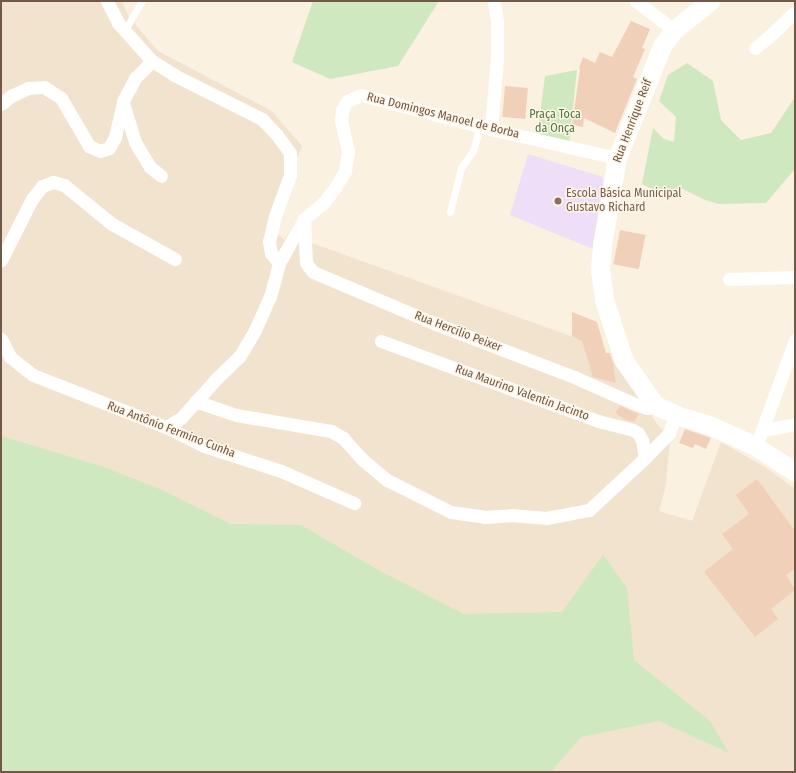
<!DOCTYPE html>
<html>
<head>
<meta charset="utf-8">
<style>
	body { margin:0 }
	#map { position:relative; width:796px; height:773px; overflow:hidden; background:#fbf1e1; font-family:"Fira Sans Condensed",sans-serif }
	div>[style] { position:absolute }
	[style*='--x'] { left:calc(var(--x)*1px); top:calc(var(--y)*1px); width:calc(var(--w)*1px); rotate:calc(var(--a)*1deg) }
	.residential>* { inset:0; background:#f2e3cf }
	.education>* { inset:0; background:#eedef7 }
	.green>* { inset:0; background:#cfe8c0 }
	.building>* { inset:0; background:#f0d0b9; transform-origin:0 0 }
	.lane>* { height:7px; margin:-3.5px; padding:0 3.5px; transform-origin:3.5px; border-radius:3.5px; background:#fff }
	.street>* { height:13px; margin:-6.5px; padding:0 6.5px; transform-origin:6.5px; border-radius:6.5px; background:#fff }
	.secondary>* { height:19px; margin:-9.5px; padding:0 9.5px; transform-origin:9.5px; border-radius:9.5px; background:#fff }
	.dots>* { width:11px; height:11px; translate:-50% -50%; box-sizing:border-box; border:2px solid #fef6e6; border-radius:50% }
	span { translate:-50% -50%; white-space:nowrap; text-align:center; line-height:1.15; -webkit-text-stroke:3px #fef6e6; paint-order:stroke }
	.park-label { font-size:12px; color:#507742 }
	.street-label { font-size:12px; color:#715849 }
	.education-label { font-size:12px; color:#785e54 }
	.left { translate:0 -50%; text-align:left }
	.frame { position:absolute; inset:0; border:2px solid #715849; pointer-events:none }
</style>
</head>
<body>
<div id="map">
	<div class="residential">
		<div style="clip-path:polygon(1px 1px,122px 1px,129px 17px,158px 51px,272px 111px,302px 146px,270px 227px,284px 240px,298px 218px,309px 242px,596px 345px,627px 376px,657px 424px,670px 438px,666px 485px,659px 511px,692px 521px,721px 442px,765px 467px,795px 489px,795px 772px,1px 772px)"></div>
	</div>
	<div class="education">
		<div style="clip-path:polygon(528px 154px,603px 177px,604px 188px,593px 249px,510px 215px)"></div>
	</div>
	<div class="green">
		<div style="clip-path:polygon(313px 1px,439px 1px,398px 66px,330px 79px,292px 62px)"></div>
		<div style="clip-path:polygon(687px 63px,713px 81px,721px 120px,741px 140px,771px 133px,795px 97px,795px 169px,766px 203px,718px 204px,703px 199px,681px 188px,659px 192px,642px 184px,653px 128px,664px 139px,674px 142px,676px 117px,659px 101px,668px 75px)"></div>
		<div style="clip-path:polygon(577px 70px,569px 144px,537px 137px,545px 76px)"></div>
		<div style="clip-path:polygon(1px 436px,104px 467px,162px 490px,231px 524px,301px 525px,378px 570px,464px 614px,562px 612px,603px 555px,627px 588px,634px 660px,710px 721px,729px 753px,659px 721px,581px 737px,551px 772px,1px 772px)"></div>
	</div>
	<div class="building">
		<div style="clip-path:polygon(631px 21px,650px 29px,642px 48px,645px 49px,633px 77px,637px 79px,615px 133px,584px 118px,583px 127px,572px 125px,580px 69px,579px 68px,583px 57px,595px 63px,600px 52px,612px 57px)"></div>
		<div style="left:505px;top:86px;width:23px;height:31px;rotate:5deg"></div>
		<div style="left:620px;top:230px;width:26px;height:35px;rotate:11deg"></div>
		<div style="clip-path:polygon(572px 312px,597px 322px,606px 353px,610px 353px,613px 362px,616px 383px,593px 377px,582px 341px,572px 336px)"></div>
		<div style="clip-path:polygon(620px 406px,639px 414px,634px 422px,626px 420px,615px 413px)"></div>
		<div style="clip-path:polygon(685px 429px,711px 438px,706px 449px,695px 444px,693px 448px,679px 443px)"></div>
		<div style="clip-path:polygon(757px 479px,795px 531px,795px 568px,786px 575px,795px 590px,771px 609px,778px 619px,755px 637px,704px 572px,733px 549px,722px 534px,749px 514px,736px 495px)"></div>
	</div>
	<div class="lane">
		<div style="--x:125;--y:30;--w:34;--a:-60"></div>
		<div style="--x:450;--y:212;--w:45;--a:-76"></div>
		<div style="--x:461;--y:168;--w:21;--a:-55"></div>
		<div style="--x:473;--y:151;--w:26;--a:-74"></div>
	</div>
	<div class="street">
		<div style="--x:107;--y:1;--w:25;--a:63"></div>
		<div style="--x:118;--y:23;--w:51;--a:48.2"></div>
		<div style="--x:152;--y:61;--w:26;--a:32"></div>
		<div style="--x:174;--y:75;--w:98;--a:26.6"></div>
		<div style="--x:262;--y:119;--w:22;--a:47"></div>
		<div style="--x:277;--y:135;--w:22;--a:54"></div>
		<div style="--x:290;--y:153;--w:22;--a:90"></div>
		<div style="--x:290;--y:175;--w:44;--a:110.1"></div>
		<div style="--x:275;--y:216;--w:26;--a:103"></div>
		<div style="--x:269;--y:241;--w:12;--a:81"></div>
		<div style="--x:271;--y:253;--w:13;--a:51"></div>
		<div style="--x:636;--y:1;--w:48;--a:37.3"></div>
		<div style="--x:755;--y:48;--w:23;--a:-40"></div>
		<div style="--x:773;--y:33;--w:30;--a:-44"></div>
		<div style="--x:123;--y:103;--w:41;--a:72.9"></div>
		<div style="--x:135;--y:142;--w:29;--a:59"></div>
		<div style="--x:150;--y:167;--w:14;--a:39"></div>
		<div style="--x:1;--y:104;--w:13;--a:-39"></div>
		<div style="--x:11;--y:96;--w:19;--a:-25"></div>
		<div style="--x:28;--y:88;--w:16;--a:-4"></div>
		<div style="--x:44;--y:87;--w:20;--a:33"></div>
		<div style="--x:61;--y:98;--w:56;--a:59.7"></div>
		<div style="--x:89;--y:146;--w:12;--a:24"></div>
		<div style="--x:100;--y:151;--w:9;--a:-18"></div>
		<div style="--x:109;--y:148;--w:13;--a:-61"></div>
		<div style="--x:115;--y:137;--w:37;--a:-77"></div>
		<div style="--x:123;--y:101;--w:26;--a:-62"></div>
		<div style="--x:135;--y:78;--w:24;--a:-45"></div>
		<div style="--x:491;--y:129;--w:71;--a:-85.2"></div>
		<div style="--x:497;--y:58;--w:37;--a:-90"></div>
		<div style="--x:497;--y:21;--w:20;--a:-99"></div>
		<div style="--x:304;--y:219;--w:44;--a:87.4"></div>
		<div style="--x:306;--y:263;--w:11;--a:52"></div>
		<div style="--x:313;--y:272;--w:134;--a:22.9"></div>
		<div style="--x:436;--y:324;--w:148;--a:21"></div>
		<div style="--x:574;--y:377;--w:64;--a:23.8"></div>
		<div style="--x:633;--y:403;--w:15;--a:20"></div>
		<div style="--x:647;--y:408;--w:9;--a:-21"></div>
		<div style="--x:1;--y:260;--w:68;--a:-63.1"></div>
		<div style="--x:32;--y:199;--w:16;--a:-52"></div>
		<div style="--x:42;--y:186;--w:12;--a:-20"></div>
		<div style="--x:53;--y:182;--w:11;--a:15"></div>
		<div style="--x:64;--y:185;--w:62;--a:39.1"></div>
		<div style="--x:112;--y:224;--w:72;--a:29.1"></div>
		<div style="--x:729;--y:279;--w:66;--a:-1.7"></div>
		<div style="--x:1;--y:339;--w:20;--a:63"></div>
		<div style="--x:10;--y:357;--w:29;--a:38"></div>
		<div style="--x:33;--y:375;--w:143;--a:21.4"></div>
		<div style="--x:166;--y:427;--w:42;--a:26.6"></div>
		<div style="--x:204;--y:446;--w:81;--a:18"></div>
		<div style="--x:281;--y:471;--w:80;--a:23.7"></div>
		<div style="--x:381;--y:341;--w:231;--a:20.2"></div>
		<div style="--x:598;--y:421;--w:36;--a:14"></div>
		<div style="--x:633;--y:430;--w:6;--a:31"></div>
		<div style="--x:638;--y:433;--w:8;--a:60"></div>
		<div style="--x:642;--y:440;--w:18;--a:81"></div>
		<div style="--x:195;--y:401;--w:43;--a:18.9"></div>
		<div style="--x:236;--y:415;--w:96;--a:9.6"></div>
		<div style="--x:331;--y:431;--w:14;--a:30"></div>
		<div style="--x:343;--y:438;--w:30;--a:48"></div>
		<div style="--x:363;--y:460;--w:31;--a:40"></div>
		<div style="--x:387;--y:480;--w:72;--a:26.6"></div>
		<div style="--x:451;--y:512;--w:34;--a:8"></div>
		<div style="--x:485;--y:517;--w:26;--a:-4"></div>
		<div style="--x:511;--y:515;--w:35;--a:5"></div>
		<div style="--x:546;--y:518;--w:44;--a:-10.5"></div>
		<div style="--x:589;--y:510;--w:76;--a:-42.9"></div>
		<div style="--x:645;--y:458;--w:35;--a:-46"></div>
		<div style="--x:669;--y:433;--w:19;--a:-69"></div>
		<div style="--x:166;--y:427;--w:17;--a:-31"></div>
		<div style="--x:181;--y:418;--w:52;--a:-48.1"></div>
		<div style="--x:216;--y:379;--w:32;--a:-44"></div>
		<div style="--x:239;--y:357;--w:31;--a:-59"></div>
		<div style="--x:255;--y:330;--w:36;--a:-66"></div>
		<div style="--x:270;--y:297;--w:35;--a:-75"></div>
		<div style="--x:279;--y:263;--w:51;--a:-60.4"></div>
		<div style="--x:304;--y:219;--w:26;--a:-40"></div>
		<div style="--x:324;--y:202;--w:18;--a:-52"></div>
		<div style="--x:335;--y:188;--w:20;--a:-60"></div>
		<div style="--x:345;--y:171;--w:20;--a:-81"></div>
		<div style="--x:348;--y:151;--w:31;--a:-103"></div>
		<div style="--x:341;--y:121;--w:11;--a:-85"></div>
		<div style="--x:342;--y:110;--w:10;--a:-61"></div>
		<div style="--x:347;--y:101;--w:15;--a:-23"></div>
		<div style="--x:361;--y:95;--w:134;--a:14.7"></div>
		<div style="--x:491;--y:129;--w:129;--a:13"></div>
		<div style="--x:762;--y:430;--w:96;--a:-69.9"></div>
		<div style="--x:760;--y:436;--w:6;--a:-72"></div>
		<div style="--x:762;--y:430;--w:34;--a:-10"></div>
	</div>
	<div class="secondary">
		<div style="--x:710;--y:1;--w:46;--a:141.1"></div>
		<div style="--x:674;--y:30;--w:20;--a:127"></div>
		<div style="--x:662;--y:46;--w:121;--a:111.9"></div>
		<div style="--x:617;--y:158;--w:88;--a:99.8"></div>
		<div style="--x:602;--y:245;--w:25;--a:95"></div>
		<div style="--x:600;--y:270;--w:30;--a:82"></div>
		<div style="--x:604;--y:300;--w:64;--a:71.8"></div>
		<div style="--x:624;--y:361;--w:54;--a:54.8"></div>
		<div style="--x:655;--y:405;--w:23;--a:25"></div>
		<div style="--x:676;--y:415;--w:34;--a:17"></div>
		<div style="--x:709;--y:425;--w:51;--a:24.5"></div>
		<div style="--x:755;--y:446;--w:48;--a:33"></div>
	</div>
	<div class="dots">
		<div style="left:558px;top:201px;background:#8d6e63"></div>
	</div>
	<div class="park-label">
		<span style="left:555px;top:122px">Praça Toca<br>da Onça</span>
	</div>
	<div class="street-label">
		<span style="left:443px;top:116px;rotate:14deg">Rua Domingos Manoel de Borba</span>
		<span style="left:633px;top:121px;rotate:-69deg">Rua Henrique Reif</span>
		<span style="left:458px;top:332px;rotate:21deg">Rua Hercílio Peixer</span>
		<span style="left:522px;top:393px;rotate:20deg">Rua Maurino Valentin Jacinto</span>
		<span style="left:171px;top:430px;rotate:21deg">Rua Antônio Fermino Cunha</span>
	</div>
	<div class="education-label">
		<span class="left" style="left:566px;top:201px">Escola Básica Municipal<br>Gustavo Richard</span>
	</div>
	<div class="frame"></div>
</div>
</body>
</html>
